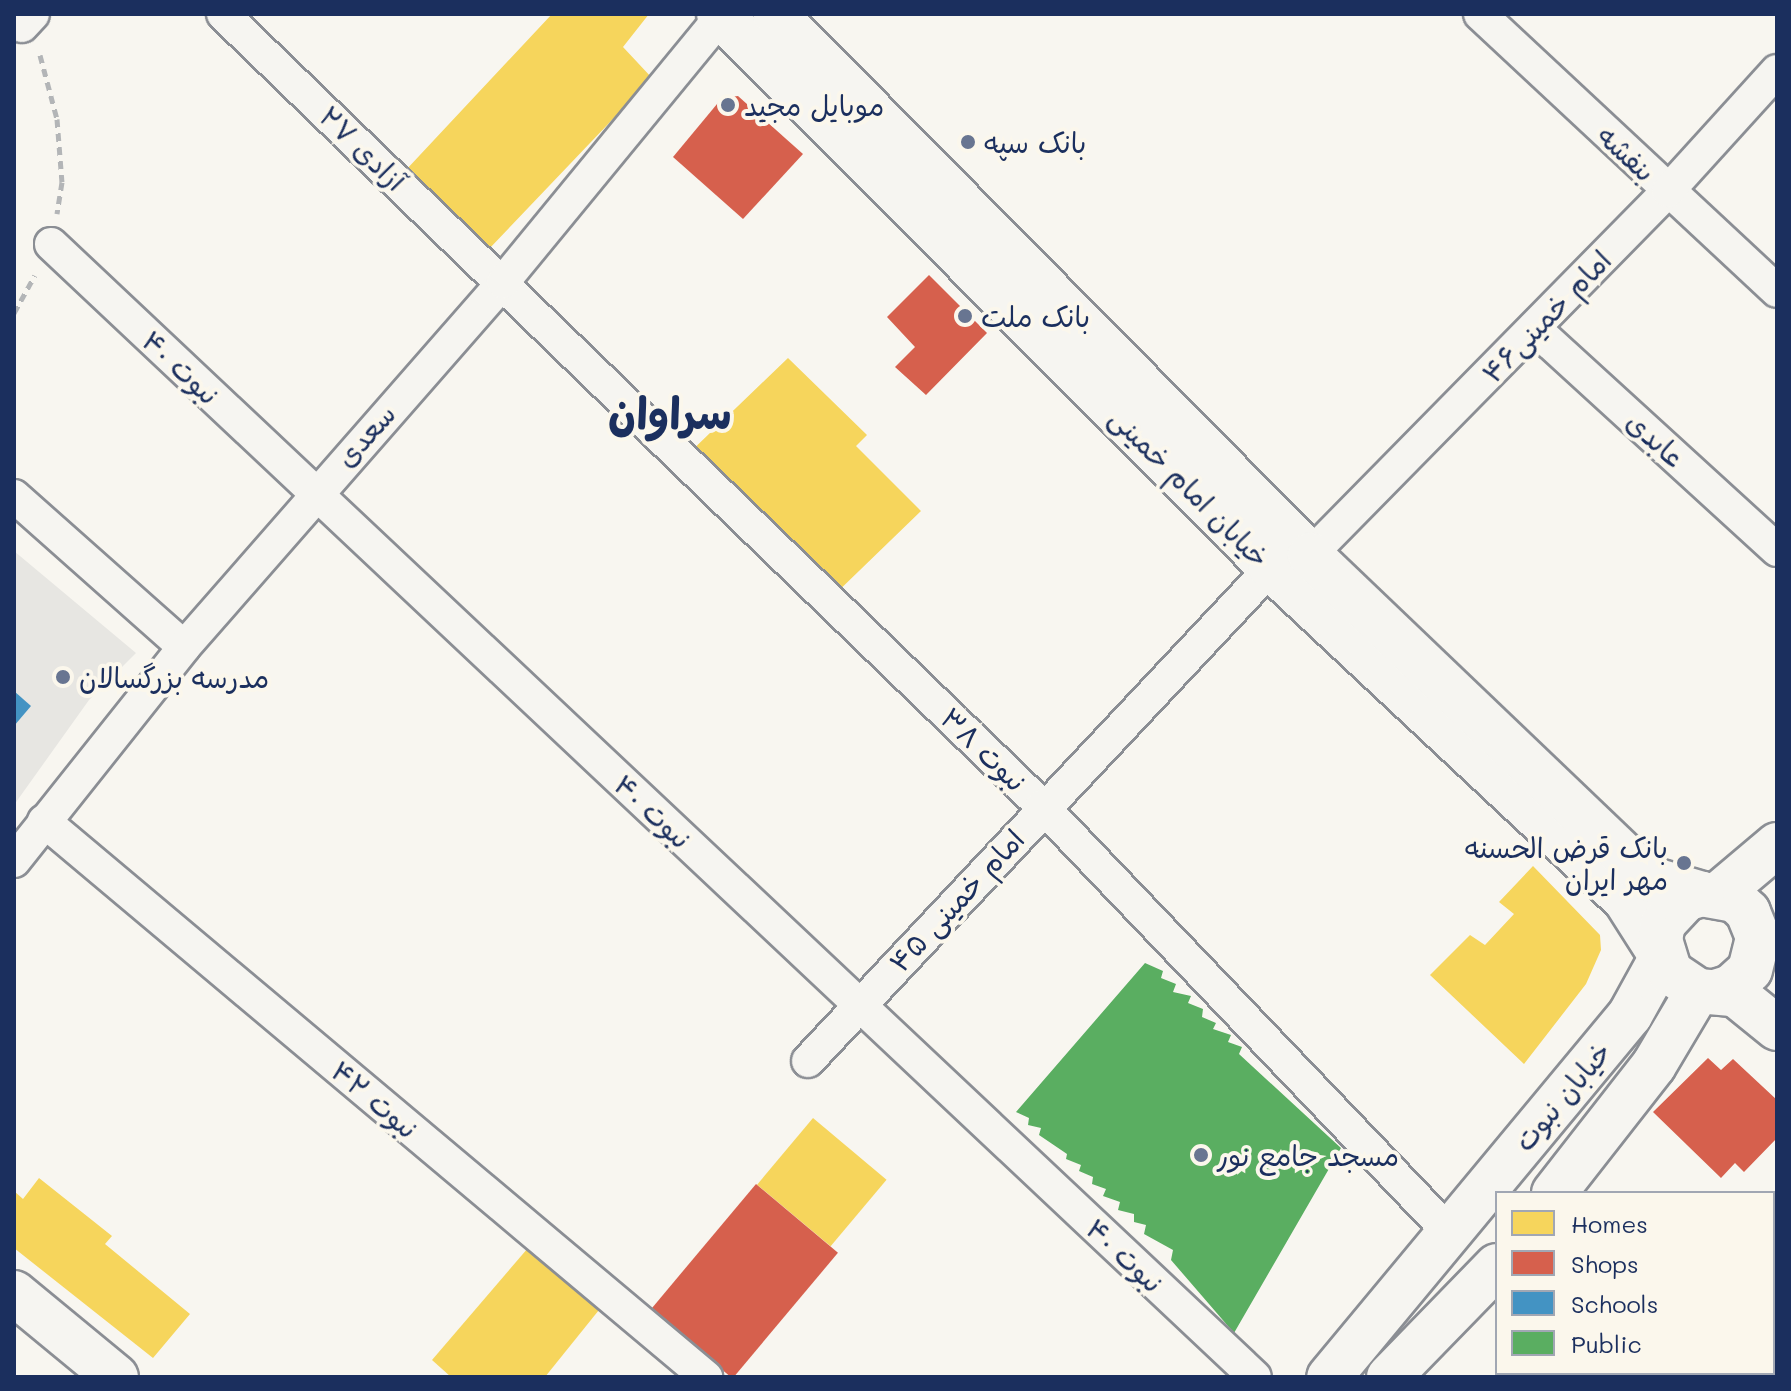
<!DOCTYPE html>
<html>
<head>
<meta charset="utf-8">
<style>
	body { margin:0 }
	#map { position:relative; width:1791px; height:1391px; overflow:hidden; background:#f8f6f0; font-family:Mali,"Playpen Sans Arabic",sans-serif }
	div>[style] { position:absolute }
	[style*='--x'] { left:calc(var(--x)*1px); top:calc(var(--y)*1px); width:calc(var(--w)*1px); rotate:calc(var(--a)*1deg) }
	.built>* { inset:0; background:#e7e6e2 }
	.homes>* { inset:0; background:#f6d55c; transform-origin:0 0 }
	.shops>* { inset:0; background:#d6604d; transform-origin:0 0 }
	.schools>* { inset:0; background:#4393c3 }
	.public>* { inset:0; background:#5aae61 }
	.path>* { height:5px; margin-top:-2.5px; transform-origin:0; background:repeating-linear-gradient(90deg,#b3b5b7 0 8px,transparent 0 14px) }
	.roads { filter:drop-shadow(2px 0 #8b8e94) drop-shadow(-2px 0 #8b8e94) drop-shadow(0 2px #8b8e94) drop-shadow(0 -2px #8b8e94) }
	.minor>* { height:32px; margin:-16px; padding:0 16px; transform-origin:16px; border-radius:16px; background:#f6f5f1 }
	.secondary>* { height:44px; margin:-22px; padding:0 22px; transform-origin:22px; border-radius:22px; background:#f6f5f1 }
	.dots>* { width:22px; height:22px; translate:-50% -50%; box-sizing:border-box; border:4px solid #fbf7ec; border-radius:50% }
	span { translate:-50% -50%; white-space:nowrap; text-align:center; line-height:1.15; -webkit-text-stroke:8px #fbf7ec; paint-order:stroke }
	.poi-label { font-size:28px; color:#1b2f5e }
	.left { translate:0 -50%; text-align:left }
	.right { translate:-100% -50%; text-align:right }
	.street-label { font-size:28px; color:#1b2f5e }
	.town-label { font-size:44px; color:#1b2f5e; font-weight:700 }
	.frame { position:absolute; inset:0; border:16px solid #1b2f5e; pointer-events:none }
	.legend { position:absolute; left:1495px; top:1191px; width:280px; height:184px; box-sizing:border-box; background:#fbf7ec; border:2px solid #a1a7b3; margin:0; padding:10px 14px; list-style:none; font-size:24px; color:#1b2f5e }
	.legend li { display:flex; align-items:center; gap:16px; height:40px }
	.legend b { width:40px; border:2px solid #a1a7b3 }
</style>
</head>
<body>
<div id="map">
	<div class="built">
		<div style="clip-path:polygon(14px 551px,136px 653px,89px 700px,14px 805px)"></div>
	</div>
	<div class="homes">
		<div style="clip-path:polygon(552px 14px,649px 14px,623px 47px,652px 78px,488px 250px,405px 171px)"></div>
		<div style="clip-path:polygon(788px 358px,867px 435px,856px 446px,921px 511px,829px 600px,684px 458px)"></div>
		<div style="clip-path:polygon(1533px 866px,1600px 935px,1601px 950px,1586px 984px,1524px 1064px,1430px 975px,1470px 935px,1485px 945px,1514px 914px,1499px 902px)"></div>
		<div style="left:813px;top:1118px;width:96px;height:87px;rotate:40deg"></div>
		<div style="clip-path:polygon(39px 1178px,112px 1236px,105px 1244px,190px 1314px,153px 1358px,14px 1248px,14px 1191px,23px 1199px)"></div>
		<div style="clip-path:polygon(528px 1248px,603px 1305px,545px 1377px,451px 1377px,432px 1360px)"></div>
	</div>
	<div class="shops">
		<div style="clip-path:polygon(738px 96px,803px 154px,743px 219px,673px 157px,722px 98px)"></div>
		<div style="clip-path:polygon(929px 275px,987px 333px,926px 395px,895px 367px,915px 347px,887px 317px)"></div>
		<div style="clip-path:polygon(1708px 1058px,1721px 1070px,1733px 1059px,1777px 1100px,1777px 1138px,1744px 1172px,1735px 1163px,1721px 1178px,1653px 1112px)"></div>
		<div style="left:756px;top:1184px;width:107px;height:164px;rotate:40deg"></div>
	</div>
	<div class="schools">
		<div style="clip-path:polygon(14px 691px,31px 706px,14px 726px)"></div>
	</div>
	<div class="public">
		<div style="clip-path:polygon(1145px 963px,1163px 971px,1161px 978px,1176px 984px,1173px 992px,1191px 996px,1188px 1003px,1203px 1009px,1202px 1017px,1216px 1023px,1213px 1029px,1231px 1035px,1228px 1042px,1242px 1047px,1239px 1054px,1341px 1148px,1234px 1333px,1171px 1260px,1173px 1250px,1144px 1234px,1146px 1225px,1134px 1222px,1134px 1214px,1118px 1210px,1120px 1202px,1103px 1196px,1106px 1189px,1092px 1184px,1093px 1177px,1079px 1171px,1081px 1165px,1066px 1159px,1067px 1154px,1039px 1135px,1041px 1128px,1028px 1125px,1029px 1118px,1016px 1112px)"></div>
	</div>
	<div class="path">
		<div style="--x:40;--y:55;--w:66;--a:75.1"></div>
		<div style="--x:57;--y:119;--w:63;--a:85.5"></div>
		<div style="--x:62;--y:182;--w:32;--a:99"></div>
		<div style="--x:14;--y:313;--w:43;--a:-61.1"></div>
	</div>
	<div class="roads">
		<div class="minor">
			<div style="--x:223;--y:14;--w:1139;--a:44.04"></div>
			<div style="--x:1042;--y:806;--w:589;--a:46.31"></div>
			<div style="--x:1480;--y:14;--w:406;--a:43"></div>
			<div style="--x:22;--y:26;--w:16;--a:-47"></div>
			<div style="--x:51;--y:244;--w:1653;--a:43.26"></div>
			<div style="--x:1534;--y:328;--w:329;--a:42.4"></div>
			<div style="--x:14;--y:496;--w:227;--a:41.6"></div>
			<div style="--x:1310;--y:555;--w:511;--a:-45.48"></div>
			<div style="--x:1668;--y:191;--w:162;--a:-47.8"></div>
			<div style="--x:44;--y:821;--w:865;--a:40.03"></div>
			<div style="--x:14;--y:861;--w:273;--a:-51.5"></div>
			<div style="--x:184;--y:647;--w:485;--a:-48.8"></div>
			<div style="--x:503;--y:282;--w:347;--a:-50.6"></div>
			<div style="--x:808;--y:1061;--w:676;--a:-46.8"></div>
			<div style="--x:1614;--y:1373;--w:6;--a:45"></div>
		</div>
		<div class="secondary">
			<div style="--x:719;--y:14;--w:782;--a:45.1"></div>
			<div style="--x:1271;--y:568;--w:485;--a:43.1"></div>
			<div style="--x:1625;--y:899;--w:69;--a:57.5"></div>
			<div style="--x:1662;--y:957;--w:66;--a:118.9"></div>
			<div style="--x:1630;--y:1015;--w:471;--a:129.7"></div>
			<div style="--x:775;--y:14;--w:761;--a:45.32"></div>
			<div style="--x:1310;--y:555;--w:468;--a:43.7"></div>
			<div style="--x:1648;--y:878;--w:56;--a:16.5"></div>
			<div style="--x:1719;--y:894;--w:76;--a:-40.2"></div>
			<div style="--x:1715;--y:992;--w:17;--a:-17"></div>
			<div style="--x:1731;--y:987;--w:25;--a:-42"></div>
			<div style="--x:1750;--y:970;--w:34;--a:-76"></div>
			<div style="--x:1758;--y:937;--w:27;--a:-112"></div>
			<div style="--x:1748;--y:912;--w:18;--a:-137"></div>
			<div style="--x:1735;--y:900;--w:34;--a:-170"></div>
			<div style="--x:1702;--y:894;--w:17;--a:163"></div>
			<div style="--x:1686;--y:899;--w:34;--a:133"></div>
			<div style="--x:1663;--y:924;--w:16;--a:101"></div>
			<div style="--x:1660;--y:940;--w:34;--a:73"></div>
			<div style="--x:1670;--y:972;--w:34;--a:34"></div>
			<div style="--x:1698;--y:991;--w:37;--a:5"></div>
			<div style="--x:1735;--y:994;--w:54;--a:39"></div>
			<div style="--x:1554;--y:1193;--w:162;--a:-52"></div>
			<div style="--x:1654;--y:1065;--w:86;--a:-59.3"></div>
			<div style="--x:14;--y:1293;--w:132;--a:39.5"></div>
			<div style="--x:1389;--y:1377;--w:155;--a:-45.8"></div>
		</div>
	</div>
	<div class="dots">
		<div style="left:728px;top:105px;background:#687591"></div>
		<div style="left:968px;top:142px;background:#687591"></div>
		<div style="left:965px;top:316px;background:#687591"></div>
		<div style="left:63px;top:677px;background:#687591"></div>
		<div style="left:1684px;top:863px;background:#687591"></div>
		<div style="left:1201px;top:1155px;background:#687591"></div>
	</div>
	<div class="poi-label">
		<span class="left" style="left:744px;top:105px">موبایل مجید</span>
		<span class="left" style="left:984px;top:142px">بانک سپه</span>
		<span class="left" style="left:981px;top:316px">بانک ملت</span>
		<span class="left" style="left:79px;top:677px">مدرسه بزرگسالان</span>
		<span class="right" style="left:1668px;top:863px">بانک قرض الحسنه<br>مهر ایران</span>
		<span class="left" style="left:1217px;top:1155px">مسجد جامع نور</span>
	</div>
	<div class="street-label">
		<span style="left:363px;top:148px;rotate:44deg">آزادی ۲۷</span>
		<span style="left:1627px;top:153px;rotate:43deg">بنفشه</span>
		<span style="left:1546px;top:316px;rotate:-46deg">امام خمینی۴۶</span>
		<span style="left:181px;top:367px;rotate:43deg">نبوت ۴۰</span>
		<span style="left:365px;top:435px;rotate:-48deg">سعدی</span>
		<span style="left:1656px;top:439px;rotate:42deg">عابدی</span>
		<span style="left:1190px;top:487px;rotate:45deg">خیابان امام خمینی</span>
		<span style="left:984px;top:749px;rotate:44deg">نبوت ۳۸</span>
		<span style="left:653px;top:811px;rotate:43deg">نبوت ۴۰</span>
		<span style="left:956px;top:900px;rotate:-47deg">امام خمینی ۴۵</span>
		<span style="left:1562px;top:1096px;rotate:-50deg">خیابان نبوت</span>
		<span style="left:375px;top:1099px;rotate:40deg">نبوت ۴۲</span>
		<span style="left:1125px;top:1255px;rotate:43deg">نبوت ۴۰</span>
	</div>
	<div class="town-label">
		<span style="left:670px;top:412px">سراوان</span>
	</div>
	<div class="frame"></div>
	<ul class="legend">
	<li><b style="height:22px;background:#f6d55c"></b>Homes</li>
	<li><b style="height:22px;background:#d6604d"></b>Shops</li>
	<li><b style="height:22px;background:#4393c3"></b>Schools</li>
	<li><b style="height:22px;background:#5aae61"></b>Public</li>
	</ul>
</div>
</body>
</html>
